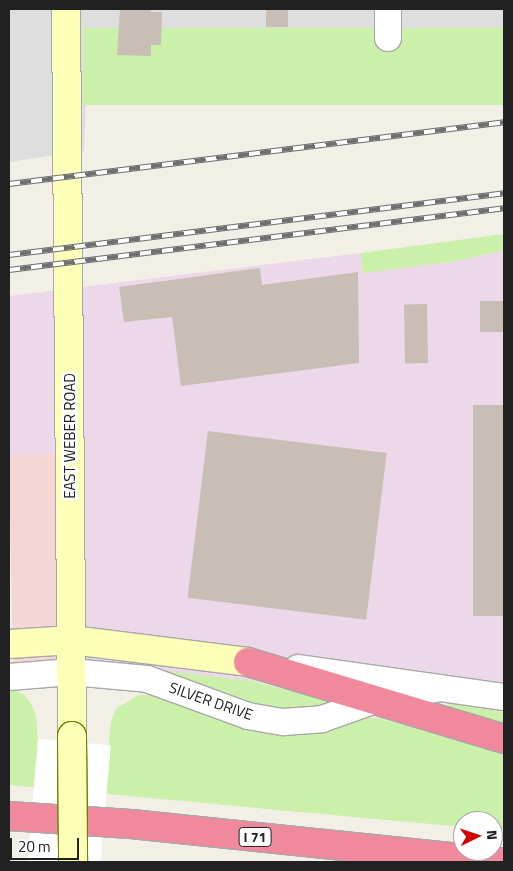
<!DOCTYPE html>
<html>
<head>
<meta charset="utf-8">
<style>
	body { margin:0 }
	#map { position:relative; width:513px; height:871px; overflow:hidden; background:#f2efe7; font-family:"Titillium Web",sans-serif }
	div>[style] { position:absolute }
	[style*='--x'] { left:calc(var(--x)*1px); top:calc(var(--y)*1px); width:calc(var(--w)*1px); rotate:calc(var(--a)*1deg) }
	.residential>* { inset:0; background:#dfdede }
	.commercial>* { inset:0; background:#f4d7d5; transform-origin:0 0 }
	.industrial>* { inset:0; background:#ecd8e8 }
	.grass>* { inset:0; background:#cbf0a9; transform-origin:0 0 }
	.pier>* { inset:0; background:#fff; transform-origin:0 0 }
	.building>* { inset:0; background:#c8beb6; transform-origin:0 0 }
	.roads { filter:drop-shadow(1px 0 #a8a8a8) drop-shadow(-1px 0 #a8a8a8) drop-shadow(0 1px #a8a8a8) drop-shadow(0 -1px #a8a8a8) }
	.street>* { height:26px; margin:-13px; padding:0 13px; transform-origin:13px; border-radius:13px; background:#fff }
	.secondary>* { height:28px; margin:-14px; padding:0 14px; transform-origin:14px; border-radius:14px; background:#fbffb8 }
	.highway>* { height:28px; margin:-14px; padding:0 14px; transform-origin:14px; border-radius:14px; background:#f0899b }
	.rail>* { height:5.5px; margin-top:-2.75px; transform-origin:0; background:repeating-linear-gradient(90deg,#fff 0 11px,#6f6f6f 0 22px); box-sizing:border-box; border-block:1px solid #6f6f6f }
	.bridges { filter:drop-shadow(1px 0 #718000) drop-shadow(-1px 0 #718000) drop-shadow(0 1px #718000) drop-shadow(0 -1px #718000) }
	.secondary-bridge>* { height:28px; margin:-14px; padding:0 14px; transform-origin:14px; border-radius:14px; background:#fbffb8 }
	span { translate:-50% -50%; white-space:nowrap; text-align:center; line-height:1.15; -webkit-text-stroke:5px #fff; paint-order:stroke }
	.shield-label span { padding:1px 4px; background:#fff; border:1px solid; border-radius:4px; -webkit-text-stroke-width:0 }
	.shield-label { font-size:14px; color:#212121; font-weight:700 }
	.street-label { font-size:15px; color:#212121 }
	.frame { position:absolute; inset:0; border:10px solid #212121; pointer-events:none }
	.north { position:absolute; left:453px; top:811px; width:50px; height:50px; box-sizing:border-box; background:#fff; border:1px solid #a6a6a6; border-radius:50%; rotate:86deg; font-size:14px; font-weight:700; line-height:20px; text-align:center; color:#212121 }
	.north::after { content:''; display:block; margin:auto; width:18px; height:22px; background:#d20200; clip-path:polygon(50% 0,100% 100%,50% 72%,0 100%) }
	.scale { position:absolute; left:10px; top:838px; width:69px; height:22px; box-sizing:border-box; border:2px solid #212121; border-top:0; padding-left:6px; font-size:15px; line-height:18px; white-space:nowrap; color:#212121; -webkit-text-stroke:4px #fff; paint-order:stroke }
</style>
</head>
<body>
<div id="map">
	<div class="residential">
		<div style="clip-path:polygon(9px 9px,504px 9px,504px 28px,87px 80px,84px 151px,9px 162px)"></div>
	</div>
	<div class="commercial">
		<div style="left:76px;top:451px;width:210px;height:67px;rotate:89deg"></div>
	</div>
	<div class="industrial">
		<div style="clip-path:polygon(504px 250px,504px 712px,449px 703px,78px 661px,76px 451px,9px 455px,9px 296px,361px 253px,363px 272px,457px 261px)"></div>
	</div>
	<div class="grass">
		<div style="left:504px;top:28px;width:77px;height:421px;rotate:90deg"></div>
		<div style="clip-path:polygon(504px 234px,504px 250px,457px 261px,362px 273px,361px 253px)"></div>
		<div style="clip-path:polygon(152px 669px,252px 681px,329px 701px,327px 709px,282px 711px,258px 707px)"></div>
		<div style="clip-path:polygon(9px 689px,24px 694px,30px 702px,36px 715px,38px 744px,108px 750px,111px 722px,116px 709px,138px 695px,161px 695px,224px 718px,377px 718px,504px 751px,504px 831px,493px 830px,493px 821px,463px 821px,463px 827px,9px 785px)"></div>
		<div style="clip-path:polygon(449px 703px,504px 712px,504px 724px,448px 711px)"></div>
	</div>
	<div class="pier">
		<div style="left:38px;top:739px;width:73px;height:123px;rotate:5deg"></div>
	</div>
	<div class="building">
		<div style="clip-path:polygon(120px 9px,151px 9px,151px 12px,162px 12px,161px 45px,151px 45px,151px 56px,117px 55px)"></div>
		<div style="left:266px;top:9px;width:22px;height:18px"></div>
		<div style="clip-path:polygon(260px 268px,262px 285px,358px 272px,359px 363px,181px 386px,172px 317px,124px 322px,119px 287px)"></div>
		<div style="left:480px;top:301px;width:24px;height:31px"></div>
		<div style="left:427px;top:304px;width:59px;height:23px;rotate:89deg"></div>
		<div style="left:473px;top:405px;width:31px;height:211px"></div>
		<div style="left:208px;top:431px;width:180px;height:168px;rotate:7deg"></div>
	</div>
	<div class="roads">
		<div class="street">
			<div style="--x:388;--y:9;--w:29;--a:90"></div>
			<div style="--x:298;--y:668;--w:208;--a:8"></div>
			<div style="--x:9;--y:677;--w:63;--a:-4.5"></div>
			<div style="--x:72;--y:672;--w:75;--a:5.3"></div>
			<div style="--x:147;--y:679;--w:108;--a:20.1"></div>
			<div style="--x:248;--y:716;--w:36;--a:10"></div>
			<div style="--x:283;--y:722;--w:39;--a:-4"></div>
			<div style="--x:322;--y:719;--w:54;--a:-19.4"></div>
			<div style="--x:373;--y:701;--w:68;--a:-11"></div>
		</div>
		<div class="secondary">
			<div style="--x:66;--y:9;--w:727;--a:89.53"></div>
			<div style="--x:9;--y:644;--w:63;--a:-3.6"></div>
			<div style="--x:72;--y:640;--w:177;--a:7.1"></div>
		</div>
		<div class="highway">
			<div style="--x:248;--y:662;--w:267;--a:16.7"></div>
			<div style="--x:9;--y:816;--w:122;--a:3.8"></div>
			<div style="--x:131;--y:824;--w:372;--a:5.9"></div>
		</div>
	</div>
	<div class="rail">
		<div style="--x:9;--y:184;--w:499;--a:-7.1"></div>
		<div style="--x:9;--y:255;--w:499;--a:-7.1"></div>
		<div style="--x:9;--y:270;--w:499;--a:-7.1"></div>
	</div>
	<div class="bridges">
		<div class="secondary-bridge">
			<div style="--x:72;--y:736;--w:126;--a:89.5"></div>
		</div>
	</div>
	<div class="shield-label">
		<span style="left:255px;top:837px">I 71</span>
	</div>
	<div class="street-label">
		<span style="left:70px;top:436px;rotate:-90deg">EAST WEBER ROAD</span>
		<span style="left:211px;top:701px;rotate:19deg">SILVER DRIVE</span>
	</div>
	<div class="frame"></div>
	<div class="north">N</div>
	<div class="scale">20 m</div>
</div>
</body>
</html>
